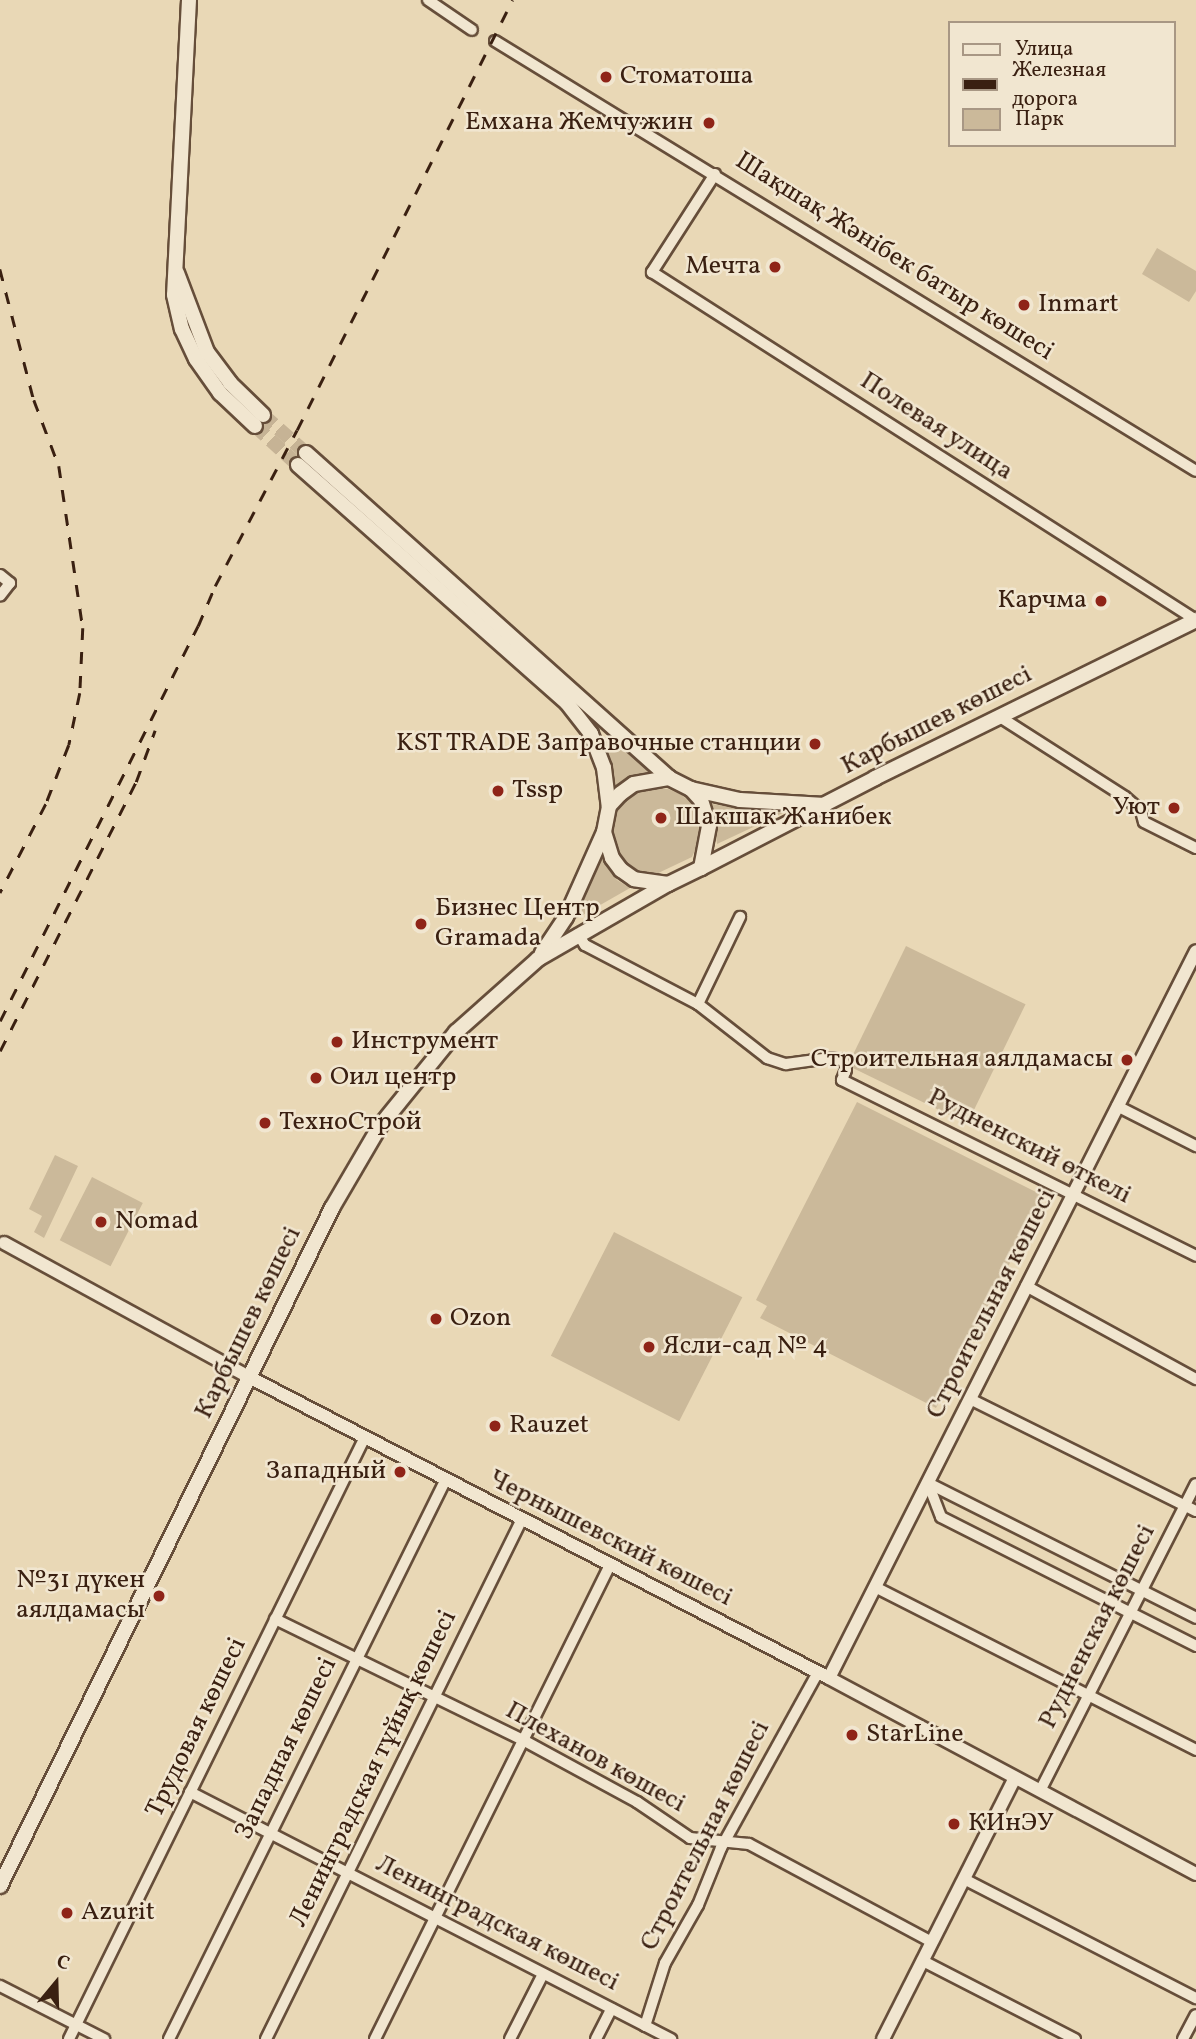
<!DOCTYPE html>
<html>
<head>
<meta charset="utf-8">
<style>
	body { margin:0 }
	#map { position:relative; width:1196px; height:2039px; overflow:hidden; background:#e9d8b6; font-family:Vollkorn,serif }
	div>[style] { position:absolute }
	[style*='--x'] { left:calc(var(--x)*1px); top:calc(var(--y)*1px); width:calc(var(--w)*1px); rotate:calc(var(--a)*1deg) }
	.green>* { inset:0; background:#cbb99a; transform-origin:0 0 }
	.secondary-tunnel>* { height:14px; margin-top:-7px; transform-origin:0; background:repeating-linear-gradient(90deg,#c6b395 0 14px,transparent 0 21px) }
	.roads { filter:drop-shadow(2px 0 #664e3a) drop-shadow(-2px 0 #664e3a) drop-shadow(0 2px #664e3a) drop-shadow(0 -2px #664e3a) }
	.minor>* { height:10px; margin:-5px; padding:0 5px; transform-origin:5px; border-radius:5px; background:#f1e6d0 }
	.tertiary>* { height:12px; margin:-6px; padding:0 6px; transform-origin:6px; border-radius:6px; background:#f1e6d0 }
	.secondary>* { height:14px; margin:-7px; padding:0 7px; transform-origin:7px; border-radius:7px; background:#f1e6d0 }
	.rail>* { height:2.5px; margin-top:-1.25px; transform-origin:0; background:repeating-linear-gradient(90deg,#3a2011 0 12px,transparent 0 24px) }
	.dots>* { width:19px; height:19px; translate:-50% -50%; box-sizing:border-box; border:4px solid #f1e6d0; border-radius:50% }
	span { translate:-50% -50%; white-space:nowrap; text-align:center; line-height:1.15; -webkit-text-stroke:5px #f1e6d0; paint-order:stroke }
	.poi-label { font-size:26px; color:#3a2011 }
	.left { translate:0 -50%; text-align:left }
	.right { translate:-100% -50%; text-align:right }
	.street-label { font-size:26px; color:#3a2011 }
	.legend { position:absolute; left:948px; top:21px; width:228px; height:126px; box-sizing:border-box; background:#f1e6d0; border:2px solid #a89784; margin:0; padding:9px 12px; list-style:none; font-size:21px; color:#3a2011 }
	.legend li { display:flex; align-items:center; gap:14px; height:35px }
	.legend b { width:35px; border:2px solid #a89784 }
	.north { position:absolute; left:21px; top:1948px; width:70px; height:70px; -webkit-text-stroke:5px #f1e6d0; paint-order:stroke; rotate:19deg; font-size:19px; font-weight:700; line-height:28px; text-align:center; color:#3a2011 }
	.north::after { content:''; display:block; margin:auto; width:24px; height:32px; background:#3a2011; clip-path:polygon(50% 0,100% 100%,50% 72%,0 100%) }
</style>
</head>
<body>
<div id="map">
	<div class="green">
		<div style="clip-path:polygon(1157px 248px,1196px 271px,1196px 291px,1189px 302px,1142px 274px)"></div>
		<div style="clip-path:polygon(605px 737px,609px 737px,650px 771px,629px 779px,614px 789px,598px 742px)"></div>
		<div style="clip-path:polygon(652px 788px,668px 789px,682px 795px,694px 806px,701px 836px,692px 857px,652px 876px,628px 867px,619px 857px,612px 844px,611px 829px,615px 815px,624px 802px,637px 793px)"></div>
		<div style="clip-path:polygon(712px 804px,735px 808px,785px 812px,717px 844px)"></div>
		<div style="clip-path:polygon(602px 859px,617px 880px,630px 888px,574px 920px)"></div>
		<div style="left:906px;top:946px;width:133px;height:133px;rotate:26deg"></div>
		<div style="clip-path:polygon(857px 1102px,1044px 1196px,936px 1408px,760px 1318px,767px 1306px,756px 1300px)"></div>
		<div style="clip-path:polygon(55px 1155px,78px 1166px,44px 1238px,34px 1232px,42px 1216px,29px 1209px)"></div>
		<div style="left:92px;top:1177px;width:57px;height:71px;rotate:27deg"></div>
		<div style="left:614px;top:1232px;width:144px;height:139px;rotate:27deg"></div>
	</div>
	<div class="secondary-tunnel">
		<div style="--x:263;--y:415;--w:57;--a:41.5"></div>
		<div style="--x:255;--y:426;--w:58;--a:42.2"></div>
	</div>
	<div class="roads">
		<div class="minor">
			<div style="--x:428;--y:0;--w:53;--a:34.3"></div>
			<div style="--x:495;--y:41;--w:822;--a:31.53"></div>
			<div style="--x:715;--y:174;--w:117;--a:122.7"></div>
			<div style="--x:652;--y:272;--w:646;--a:32.61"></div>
			<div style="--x:0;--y:575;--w:13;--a:39"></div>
			<div style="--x:10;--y:583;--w:16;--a:128"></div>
			<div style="--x:1000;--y:717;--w:148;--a:32.6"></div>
			<div style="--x:1125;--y:797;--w:21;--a:41"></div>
			<div style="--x:1141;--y:811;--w:11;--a:75"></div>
			<div style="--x:1144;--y:822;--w:58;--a:26.6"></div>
			<div style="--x:578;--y:934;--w:13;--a:58"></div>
			<div style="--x:585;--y:945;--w:127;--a:27.6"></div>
			<div style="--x:698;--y:1004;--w:97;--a:-64.2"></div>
			<div style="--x:698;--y:1004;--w:88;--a:38"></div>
			<div style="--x:767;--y:1058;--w:20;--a:18"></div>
			<div style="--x:786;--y:1064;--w:43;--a:-7.9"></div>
			<div style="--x:829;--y:1058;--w:14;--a:8"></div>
			<div style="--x:843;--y:1060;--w:10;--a:73"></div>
			<div style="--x:846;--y:1070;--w:11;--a:112"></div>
			<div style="--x:842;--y:1080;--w:395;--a:26.4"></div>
			<div style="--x:1117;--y:1106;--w:89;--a:26.9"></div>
			<div style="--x:1026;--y:1286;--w:194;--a:28.7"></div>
			<div style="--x:970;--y:1399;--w:252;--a:26.4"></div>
			<div style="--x:928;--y:1483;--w:36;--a:69"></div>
			<div style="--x:941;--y:1517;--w:286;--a:26.8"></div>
			<div style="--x:928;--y:1483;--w:300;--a:26.7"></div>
			<div style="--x:875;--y:1587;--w:360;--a:26.9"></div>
			<div style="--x:275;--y:1619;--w:276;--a:26"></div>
			<div style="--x:523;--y:1740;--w:130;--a:28.5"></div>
			<div style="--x:637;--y:1802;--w:64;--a:34.2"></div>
			<div style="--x:690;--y:1838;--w:59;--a:5.8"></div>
			<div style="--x:749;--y:1844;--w:208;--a:28.2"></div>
			<div style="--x:1040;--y:1791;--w:344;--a:-63.1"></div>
			<div style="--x:190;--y:1792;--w:541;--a:27.18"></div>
			<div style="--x:964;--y:1879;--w:261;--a:27.2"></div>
			<div style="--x:923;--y:1961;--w:171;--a:27.2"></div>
			<div style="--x:0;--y:1986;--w:117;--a:27"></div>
			<div style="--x:645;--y:2026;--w:66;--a:-72.4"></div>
			<div style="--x:665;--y:1963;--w:67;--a:-60.4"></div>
			<div style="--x:698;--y:1905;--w:61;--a:-68"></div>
			<div style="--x:721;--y:1848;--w:201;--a:-61.1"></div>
			<div style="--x:69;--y:2039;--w:671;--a:-63.82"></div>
			<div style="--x:169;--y:2039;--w:625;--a:-63.68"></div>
			<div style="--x:266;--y:2039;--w:580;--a:-63.79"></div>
			<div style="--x:375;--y:2039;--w:529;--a:-63.63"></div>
			<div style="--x:510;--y:2039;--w:73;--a:-63.1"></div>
			<div style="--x:596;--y:2039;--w:34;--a:-63"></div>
			<div style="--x:1183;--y:2039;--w:27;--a:-62"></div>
		</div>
		<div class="tertiary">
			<div style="--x:4;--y:1243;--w:281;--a:28.7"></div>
			<div style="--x:251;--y:1378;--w:651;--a:27.43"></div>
			<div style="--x:829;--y:1678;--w:416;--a:28.1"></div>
			<div style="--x:829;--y:1678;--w:814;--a:-63.21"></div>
			<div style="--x:883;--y:2039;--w:292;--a:-63.2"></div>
		</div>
		<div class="secondary">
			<div style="--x:189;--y:0;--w:295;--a:92.9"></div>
			<div style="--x:174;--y:295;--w:35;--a:77"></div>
			<div style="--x:182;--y:329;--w:33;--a:65"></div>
			<div style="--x:196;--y:359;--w:42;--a:54.8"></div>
			<div style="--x:220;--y:393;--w:48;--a:43.3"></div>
			<div style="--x:177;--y:273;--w:85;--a:69.2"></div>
			<div style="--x:207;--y:352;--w:39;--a:53"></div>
			<div style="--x:230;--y:383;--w:46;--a:44.1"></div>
			<div style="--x:306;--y:453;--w:487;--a:41.8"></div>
			<div style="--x:298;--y:465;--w:359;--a:41.5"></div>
			<div style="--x:567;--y:703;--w:39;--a:52"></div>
			<div style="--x:591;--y:734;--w:36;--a:69"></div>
			<div style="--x:604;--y:768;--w:38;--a:83"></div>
			<div style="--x:691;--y:789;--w:50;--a:12.7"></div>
			<div style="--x:740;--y:800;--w:85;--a:3.4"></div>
			<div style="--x:701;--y:868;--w:196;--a:-27.3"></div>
			<div style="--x:875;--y:778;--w:358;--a:-26.2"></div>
			<div style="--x:542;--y:953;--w:43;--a:-56.3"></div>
			<div style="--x:566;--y:917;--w:93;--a:-65.9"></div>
			<div style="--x:604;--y:832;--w:26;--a:-79"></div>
			<div style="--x:609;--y:806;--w:16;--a:-47"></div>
			<div style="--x:620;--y:794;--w:17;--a:-36"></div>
			<div style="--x:634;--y:784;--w:36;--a:-10"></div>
			<div style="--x:669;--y:778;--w:25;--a:27"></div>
			<div style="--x:691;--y:789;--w:15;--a:48"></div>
			<div style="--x:701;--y:800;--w:27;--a:73"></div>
			<div style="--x:709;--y:826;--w:43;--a:100.8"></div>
			<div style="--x:701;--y:868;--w:37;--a:154"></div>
			<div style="--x:668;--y:884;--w:34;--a:-172"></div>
			<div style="--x:634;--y:879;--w:16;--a:-145"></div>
			<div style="--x:621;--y:870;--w:15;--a:-127"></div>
			<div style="--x:612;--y:858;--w:27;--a:-107"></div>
			<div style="--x:0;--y:1886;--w:755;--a:-63.91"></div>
			<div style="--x:332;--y:1208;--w:95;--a:-59.7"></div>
			<div style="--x:380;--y:1126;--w:121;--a:-51"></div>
			<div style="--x:456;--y:1032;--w:110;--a:-41.7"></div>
			<div style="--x:538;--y:959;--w:150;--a:-30"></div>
		</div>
	</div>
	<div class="rail">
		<div style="--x:0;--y:269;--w:135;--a:75.5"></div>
		<div style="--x:34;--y:400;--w:71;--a:69.3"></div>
		<div style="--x:59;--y:466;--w:164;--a:81.6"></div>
		<div style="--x:83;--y:628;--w:65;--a:92.6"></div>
		<div style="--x:80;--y:693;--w:53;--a:101.9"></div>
		<div style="--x:69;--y:745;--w:63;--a:111.3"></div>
		<div style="--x:46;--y:804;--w:100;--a:117.3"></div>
		<div style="--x:0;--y:1021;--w:442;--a:-63.4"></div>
		<div style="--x:198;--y:626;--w:43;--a:-67"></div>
		<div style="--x:215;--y:586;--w:176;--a:-62.3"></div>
		<div style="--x:297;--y:430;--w:481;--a:-63.4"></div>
		<div style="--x:0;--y:1051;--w:301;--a:-63.2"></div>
		<div style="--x:136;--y:782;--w:55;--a:-69.9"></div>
	</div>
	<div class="dots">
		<div style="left:606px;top:77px;background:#8f2418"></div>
		<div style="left:709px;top:123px;background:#8f2418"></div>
		<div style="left:775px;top:267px;background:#8f2418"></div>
		<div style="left:1024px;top:305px;background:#8f2418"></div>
		<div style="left:1101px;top:601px;background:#8f2418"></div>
		<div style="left:815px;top:744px;background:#8f2418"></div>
		<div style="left:498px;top:791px;background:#8f2418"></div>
		<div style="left:1174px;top:808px;background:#8f2418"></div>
		<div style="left:661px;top:818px;background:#8f2418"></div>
		<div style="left:421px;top:924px;background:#8f2418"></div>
		<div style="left:337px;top:1042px;background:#8f2418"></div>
		<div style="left:1127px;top:1060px;background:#8f2418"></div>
		<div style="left:316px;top:1078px;background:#8f2418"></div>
		<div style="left:265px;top:1123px;background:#8f2418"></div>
		<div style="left:101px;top:1222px;background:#8f2418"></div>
		<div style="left:436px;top:1319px;background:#8f2418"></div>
		<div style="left:649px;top:1347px;background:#8f2418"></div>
		<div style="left:495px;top:1426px;background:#8f2418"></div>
		<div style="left:400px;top:1472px;background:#8f2418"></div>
		<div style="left:159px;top:1596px;background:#8f2418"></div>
		<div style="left:852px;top:1735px;background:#8f2418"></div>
		<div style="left:954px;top:1824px;background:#8f2418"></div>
		<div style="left:67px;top:1913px;background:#8f2418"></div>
	</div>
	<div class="poi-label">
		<span class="left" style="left:620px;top:77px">Стоматоша</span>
		<span class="right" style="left:693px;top:123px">Емхана Жемчужин</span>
		<span class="right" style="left:761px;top:267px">Мечта</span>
		<span class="left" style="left:1038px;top:305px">Inmart</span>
		<span class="right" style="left:1087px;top:601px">Карчма</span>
		<span class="right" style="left:801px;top:744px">KST TRADE Заправочные станции</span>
		<span class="left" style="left:512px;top:791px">Tssp</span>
		<span class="right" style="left:1160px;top:808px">Уют</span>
		<span class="left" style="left:675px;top:818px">Шакшак Жанибек</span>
		<span class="left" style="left:435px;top:924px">Бизнес Центр<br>Gramada</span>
		<span class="left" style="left:351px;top:1042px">Инструмент</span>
		<span class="right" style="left:1113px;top:1060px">Строительная аялдамасы</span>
		<span class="left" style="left:330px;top:1078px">Оил центр</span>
		<span class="left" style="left:279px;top:1123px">ТехноСтрой</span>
		<span class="left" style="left:115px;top:1222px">Nomad</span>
		<span class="left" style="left:450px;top:1319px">Ozon</span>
		<span class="left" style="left:663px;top:1347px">Ясли-сад № 4</span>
		<span class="left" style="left:509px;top:1426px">Rauzet</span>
		<span class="right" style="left:386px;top:1472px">Западный</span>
		<span class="right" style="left:145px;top:1596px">№31 дүкен<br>аялдамасы</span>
		<span class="left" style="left:866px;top:1735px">StarLine</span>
		<span class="left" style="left:968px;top:1824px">КИнЭУ</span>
		<span class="left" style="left:81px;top:1913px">Azurit</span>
	</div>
	<div class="street-label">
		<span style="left:894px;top:257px;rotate:32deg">Шақшақ Жәнібек батыр көшесі</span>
		<span style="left:936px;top:427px;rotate:33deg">Полевая улица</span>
		<span style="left:937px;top:721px;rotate:-27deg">Карбышев көшесі</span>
		<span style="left:1029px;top:1147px;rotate:27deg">Рудненский өткелі</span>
		<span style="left:992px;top:1304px;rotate:-63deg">Строительная көшесі</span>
		<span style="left:249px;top:1323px;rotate:-64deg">Карбышев көшесі</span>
		<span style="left:610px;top:1539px;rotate:27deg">Чернышевский көшесі</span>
		<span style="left:1098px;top:1627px;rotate:-63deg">Рудненская көшесі</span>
		<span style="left:197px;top:1728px;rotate:-64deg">Трудовая көшесі</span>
		<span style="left:287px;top:1749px;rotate:-64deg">Западная көшесі</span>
		<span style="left:595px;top:1758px;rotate:29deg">Плеханов көшесі</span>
		<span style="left:374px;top:1769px;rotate:-64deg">Ленинградская тұйық көшесі</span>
		<span style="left:706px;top:1836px;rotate:-63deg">Строительная көшесі</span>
		<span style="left:497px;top:1924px;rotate:27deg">Ленинградская көшесі</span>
	</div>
	<ul class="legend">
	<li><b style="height:9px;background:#f1e6d0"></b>Улица</li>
	<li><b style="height:9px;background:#3a2011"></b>Железная дорога</li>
	<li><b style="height:19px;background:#cbb99a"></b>Парк</li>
	</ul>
	<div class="north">С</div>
</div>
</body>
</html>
